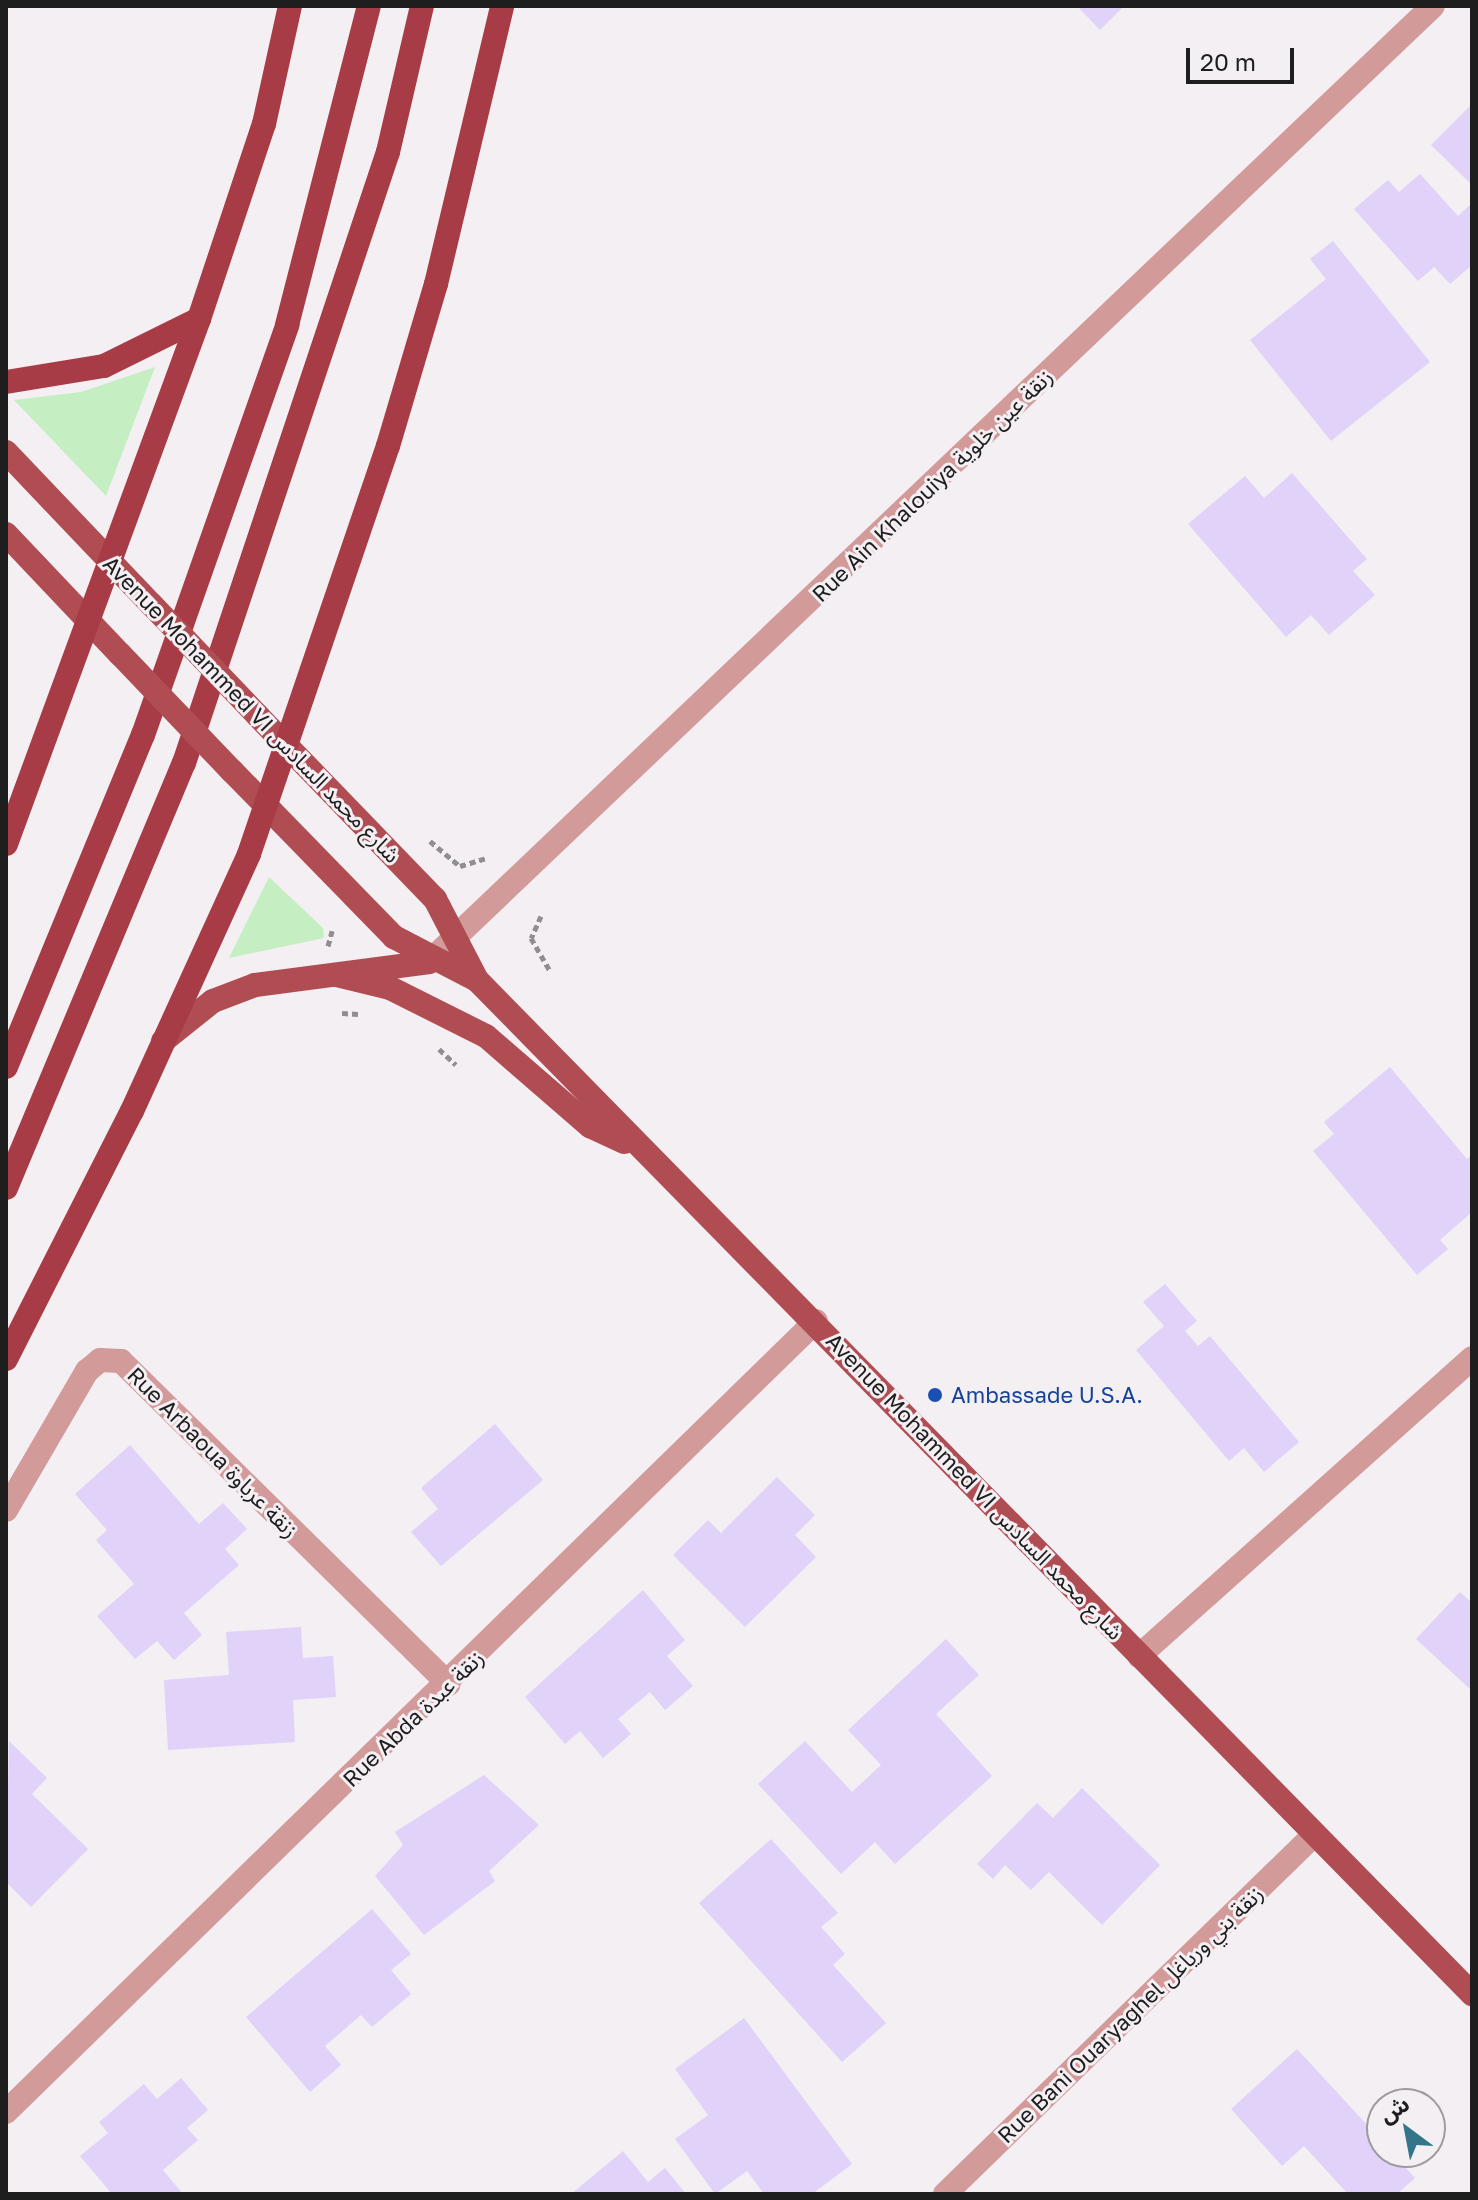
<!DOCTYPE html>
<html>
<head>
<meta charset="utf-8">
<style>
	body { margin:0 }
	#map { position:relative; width:1478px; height:2200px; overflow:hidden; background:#f3eff3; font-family:"Golos Text","Noto Sans Arabic",sans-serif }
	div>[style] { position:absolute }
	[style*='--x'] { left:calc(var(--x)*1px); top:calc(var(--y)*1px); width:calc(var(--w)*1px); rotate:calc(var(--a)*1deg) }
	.green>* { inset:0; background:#c5efc2 }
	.building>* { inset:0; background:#e1d2f9 }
	.path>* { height:5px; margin-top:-2.5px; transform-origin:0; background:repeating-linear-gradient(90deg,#908e90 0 6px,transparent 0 10px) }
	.minor>* { height:24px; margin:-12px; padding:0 12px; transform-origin:12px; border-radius:12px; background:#d39a9a }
	.primary>* { height:24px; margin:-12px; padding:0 12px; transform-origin:12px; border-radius:12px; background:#b04d53 }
	.trunk>* { height:24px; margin:-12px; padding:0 12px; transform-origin:12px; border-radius:12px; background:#a83c46 }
	.primary-bridge>* { height:24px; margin:-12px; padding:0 12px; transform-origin:12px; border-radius:12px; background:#b04d53 }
	.dots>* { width:22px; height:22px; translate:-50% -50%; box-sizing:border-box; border:4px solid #f3eff3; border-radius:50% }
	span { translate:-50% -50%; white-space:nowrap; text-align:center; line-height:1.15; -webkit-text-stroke:6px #f3eff3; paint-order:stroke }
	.street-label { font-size:22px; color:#1f1e1f }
	.transit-label { font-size:22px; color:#164399 }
	.left { translate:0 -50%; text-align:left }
	.frame { position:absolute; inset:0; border:8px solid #1f1e1f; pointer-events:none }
	.north { position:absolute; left:1366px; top:2088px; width:80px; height:80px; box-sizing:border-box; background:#f3eff3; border:2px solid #9e9b9e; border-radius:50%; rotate:328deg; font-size:22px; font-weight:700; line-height:32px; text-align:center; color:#1f1e1f }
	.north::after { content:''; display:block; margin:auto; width:28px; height:36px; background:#357589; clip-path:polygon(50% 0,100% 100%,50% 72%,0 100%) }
	.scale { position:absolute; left:1186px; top:48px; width:108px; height:36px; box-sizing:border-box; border:4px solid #1f1e1f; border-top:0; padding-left:10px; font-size:24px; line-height:28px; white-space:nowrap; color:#1f1e1f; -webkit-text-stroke:6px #f3eff3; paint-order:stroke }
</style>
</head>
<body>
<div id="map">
	<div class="green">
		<div style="clip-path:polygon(155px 367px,106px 496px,14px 400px,81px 392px)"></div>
		<div style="clip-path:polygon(269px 877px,323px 928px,324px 938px,229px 958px)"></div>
	</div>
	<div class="building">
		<div style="clip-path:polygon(1077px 6px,1124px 6px,1100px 30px)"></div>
		<div style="clip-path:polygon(1472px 104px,1472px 185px,1431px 145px)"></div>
		<div style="clip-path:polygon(1420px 174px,1458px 216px,1472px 203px,1472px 265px,1450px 284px,1434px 267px,1418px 281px,1354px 209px,1388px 180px,1399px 192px)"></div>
		<div style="clip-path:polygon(1333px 241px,1430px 362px,1331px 441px,1250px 340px,1326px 279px,1310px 259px)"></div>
		<div style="clip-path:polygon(1292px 473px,1367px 559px,1353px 571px,1375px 595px,1329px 635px,1311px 615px,1286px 637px,1188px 524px,1245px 476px,1264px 498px)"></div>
		<div style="clip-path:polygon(1390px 1067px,1467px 1159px,1472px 1155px,1472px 1212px,1440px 1240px,1448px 1249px,1417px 1275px,1313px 1151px,1334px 1134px,1324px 1122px)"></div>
		<div style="clip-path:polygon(1165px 1284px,1197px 1321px,1185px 1331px,1198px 1346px,1210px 1336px,1299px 1442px,1264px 1472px,1244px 1448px,1229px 1461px,1136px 1350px,1164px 1326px,1143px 1302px)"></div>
		<div style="clip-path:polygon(495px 1424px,543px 1480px,441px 1566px,411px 1532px,438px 1509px,421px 1488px)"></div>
		<div style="clip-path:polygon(130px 1445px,199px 1524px,223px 1503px,247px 1529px,225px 1549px,239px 1565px,184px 1613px,202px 1635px,174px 1660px,157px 1641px,135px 1659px,97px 1616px,134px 1584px,96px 1540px,107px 1530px,75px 1494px)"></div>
		<div style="clip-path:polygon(777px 1477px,815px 1515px,795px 1535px,816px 1557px,745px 1627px,673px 1555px,708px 1520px,721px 1533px)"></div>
		<div style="clip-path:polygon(643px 1590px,685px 1640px,667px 1656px,693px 1686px,665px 1710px,650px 1692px,618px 1719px,631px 1734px,603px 1758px,580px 1731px,565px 1744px,525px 1697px)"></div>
		<div style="clip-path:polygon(1460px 1592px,1472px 1603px,1472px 1691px,1416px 1639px)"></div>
		<div style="clip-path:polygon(301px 1627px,303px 1658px,333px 1656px,336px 1697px,293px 1700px,295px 1742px,168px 1750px,164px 1680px,229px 1675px,226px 1632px)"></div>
		<div style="clip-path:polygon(946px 1639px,979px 1675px,936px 1714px,992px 1776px,895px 1864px,875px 1842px,841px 1874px,758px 1784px,805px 1741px,852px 1792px,881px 1765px,848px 1730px)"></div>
		<div style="clip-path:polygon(9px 1741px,47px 1778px,32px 1794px,88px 1849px,31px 1907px,6px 1882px)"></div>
		<div style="clip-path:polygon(484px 1775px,539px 1825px,489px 1871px,495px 1881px,424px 1935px,375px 1876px,403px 1845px,395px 1832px)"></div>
		<div style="clip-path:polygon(1082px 1788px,1160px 1865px,1102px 1925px,1049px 1872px,1031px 1890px,1005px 1865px,993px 1879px,977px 1864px,1037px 1803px,1053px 1818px)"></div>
		<div style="clip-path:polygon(771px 1839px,838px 1913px,821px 1927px,845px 1954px,833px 1965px,886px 2023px,842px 2062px,699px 1903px)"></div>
		<div style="clip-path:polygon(372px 1909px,411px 1954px,391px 1970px,411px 1994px,372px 2027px,361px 2015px,325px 2046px,341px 2065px,310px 2092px,246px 2017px)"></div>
		<div style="clip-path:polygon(744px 2018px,852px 2164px,812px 2194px,764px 2194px,747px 2171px,715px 2194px,675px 2139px,708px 2115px,675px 2069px)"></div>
		<div style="clip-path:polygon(1297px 2049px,1382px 2141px,1382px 2152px,1392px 2152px,1415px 2178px,1397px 2194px,1348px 2194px,1304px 2146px,1282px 2166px,1231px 2109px)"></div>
		<div style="clip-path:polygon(181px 2078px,208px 2110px,187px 2128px,198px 2140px,163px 2170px,183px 2194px,112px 2194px,80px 2156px,108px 2133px,99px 2122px,144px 2084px,157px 2099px)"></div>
		<div style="clip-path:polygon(623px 2151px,648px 2182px,665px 2168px,686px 2194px,571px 2194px)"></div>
	</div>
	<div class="path">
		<div style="--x:430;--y:841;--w:39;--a:40"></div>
		<div style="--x:460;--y:866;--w:27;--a:-17"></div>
		<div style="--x:541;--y:916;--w:24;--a:114"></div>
		<div style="--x:531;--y:938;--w:39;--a:60"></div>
		<div style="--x:328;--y:946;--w:16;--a:-75"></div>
		<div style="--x:342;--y:1013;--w:16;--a:4"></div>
		<div style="--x:439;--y:1049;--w:23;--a:43"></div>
	</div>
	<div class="minor">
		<div style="--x:429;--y:962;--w:1386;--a:-43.6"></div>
		<div style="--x:6;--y:1510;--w:161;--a:-59.8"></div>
		<div style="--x:87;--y:1371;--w:17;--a:-40"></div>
		<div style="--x:100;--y:1360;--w:21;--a:3"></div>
		<div style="--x:121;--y:1361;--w:460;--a:44.6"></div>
		<div style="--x:1139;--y:1656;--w:447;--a:-41.8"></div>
		<div style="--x:6;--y:2112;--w:1132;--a:-44.32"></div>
		<div style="--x:945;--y:2194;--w:516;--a:-44.22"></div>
	</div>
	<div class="primary">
		<div style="--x:6;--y:452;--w:210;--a:46.4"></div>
		<div style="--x:6;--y:534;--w:166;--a:46.5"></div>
		<div style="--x:258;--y:716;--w:255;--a:46"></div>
		<div style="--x:435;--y:899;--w:91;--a:62.6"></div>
		<div style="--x:477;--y:980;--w:1421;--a:45.54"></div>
		<div style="--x:232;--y:771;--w:232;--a:45.7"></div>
		<div style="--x:394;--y:937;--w:93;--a:27.4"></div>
		<div style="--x:337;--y:975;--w:55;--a:13.8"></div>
		<div style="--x:390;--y:988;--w:107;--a:26.6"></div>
		<div style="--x:486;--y:1036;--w:138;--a:40.9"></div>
		<div style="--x:590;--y:1126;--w:38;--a:25"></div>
		<div style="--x:163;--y:1041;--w:64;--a:-38.7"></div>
		<div style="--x:213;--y:1001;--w:45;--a:-20.9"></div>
		<div style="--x:255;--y:985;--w:176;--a:-7.5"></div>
	</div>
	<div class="trunk">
		<div style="--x:6;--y:382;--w:99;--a:-9.3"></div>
		<div style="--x:104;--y:366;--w:106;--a:-26.3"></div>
		<div style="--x:6;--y:844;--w:559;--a:-69.82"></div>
		<div style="--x:199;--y:319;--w:206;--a:-71.6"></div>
		<div style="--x:264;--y:124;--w:121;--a:-77.6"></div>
		<div style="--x:6;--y:1067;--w:359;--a:-67.6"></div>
		<div style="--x:143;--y:735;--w:435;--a:-70.6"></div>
		<div style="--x:287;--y:325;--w:329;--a:-75.6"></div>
		<div style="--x:6;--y:1188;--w:461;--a:-67.3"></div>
		<div style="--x:184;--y:763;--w:644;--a:-71.54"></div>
		<div style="--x:388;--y:152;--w:150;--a:-76.9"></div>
		<div style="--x:6;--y:1359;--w:278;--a:-63.1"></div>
		<div style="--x:132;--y:1111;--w:282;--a:-65.5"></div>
		<div style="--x:249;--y:854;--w:431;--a:-71.2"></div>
		<div style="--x:388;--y:446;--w:169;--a:-73.5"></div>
		<div style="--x:436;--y:284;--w:286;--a:-76.6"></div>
	</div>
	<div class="primary-bridge">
		<div style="--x:151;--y:604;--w:155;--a:46.3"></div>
		<div style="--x:120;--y:654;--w:162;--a:46.3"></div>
	</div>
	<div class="dots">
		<div style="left:935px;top:1395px;background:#1a4fb4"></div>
	</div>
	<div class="street-label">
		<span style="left:932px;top:485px;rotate:-44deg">Rue Ain Khalouiya زنقة عين خلوية</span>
		<span style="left:252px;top:709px;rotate:46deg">Avenue Mohammed VI شارع محمد السادس</span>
		<span style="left:213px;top:1452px;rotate:45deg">Rue Arbaoua زنقة عرباوة</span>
		<span style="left:975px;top:1486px;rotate:46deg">Avenue Mohammed VI شارع محمد السادس</span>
		<span style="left:413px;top:1718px;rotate:-44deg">Rue Abda زنقة عبدة</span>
		<span style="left:1130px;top:2014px;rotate:-44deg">Rue Bani Ouaryaghel زنقة بني ورياغل</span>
	</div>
	<div class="transit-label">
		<span class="left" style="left:951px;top:1395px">Ambassade U.S.A.</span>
	</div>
	<div class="frame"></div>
	<div class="north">ش</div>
	<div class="scale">20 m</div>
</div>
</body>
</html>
